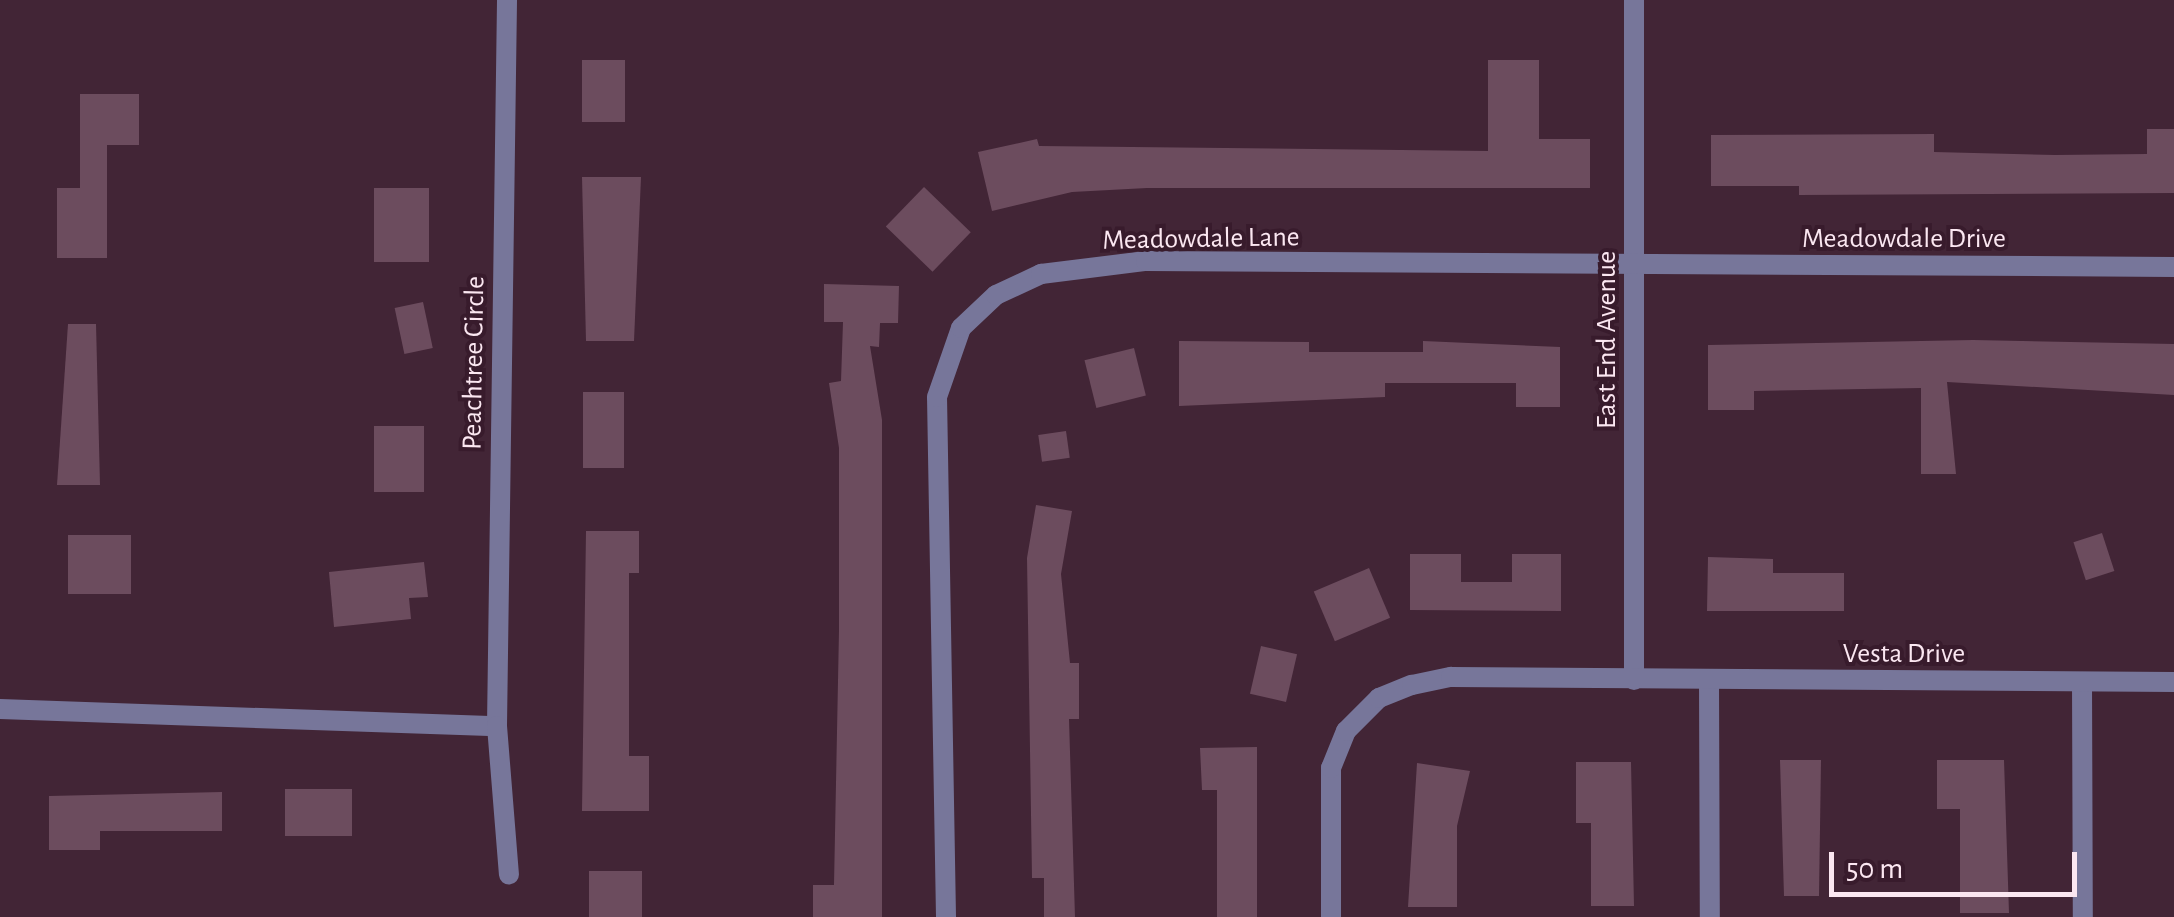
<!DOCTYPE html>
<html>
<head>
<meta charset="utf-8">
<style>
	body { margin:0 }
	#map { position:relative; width:2174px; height:917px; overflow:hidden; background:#422536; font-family:"Alegreya Sans",sans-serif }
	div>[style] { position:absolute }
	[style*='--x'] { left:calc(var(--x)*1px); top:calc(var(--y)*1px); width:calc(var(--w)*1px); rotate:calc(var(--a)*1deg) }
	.building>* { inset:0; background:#6c4c5e; transform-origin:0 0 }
	.street>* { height:20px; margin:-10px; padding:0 10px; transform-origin:10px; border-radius:10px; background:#77769a }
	span { translate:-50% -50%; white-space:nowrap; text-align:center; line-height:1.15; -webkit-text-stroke:8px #381b2c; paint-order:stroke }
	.street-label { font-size:28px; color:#fbe7f1 }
	.scale { position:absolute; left:1829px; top:852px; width:248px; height:45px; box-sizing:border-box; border:5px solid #fbe7f1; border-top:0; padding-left:12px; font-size:30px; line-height:35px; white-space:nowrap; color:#fbe7f1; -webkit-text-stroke:8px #381b2c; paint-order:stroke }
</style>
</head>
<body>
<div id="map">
	<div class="building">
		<div style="left:582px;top:60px;width:43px;height:62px"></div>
		<div style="clip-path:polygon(1488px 60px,1539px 60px,1539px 139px,1590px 139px,1590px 188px,1147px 188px,1072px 192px,992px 211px,978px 152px,1037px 139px,1039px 146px,1488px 151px)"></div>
		<div style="clip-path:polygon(80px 94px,139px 94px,139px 145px,107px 145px,107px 258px,57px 258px,57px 188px,80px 188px)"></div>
		<div style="clip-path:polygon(2147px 129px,2174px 129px,2174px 193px,1799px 195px,1799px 186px,1711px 186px,1711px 135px,1934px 134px,1934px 152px,2055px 155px,2147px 154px)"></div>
		<div style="clip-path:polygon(582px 177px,641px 177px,634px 341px,586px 341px)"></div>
		<div style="left:924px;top:187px;width:65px;height:55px;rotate:44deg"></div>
		<div style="left:374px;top:188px;width:55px;height:74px"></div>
		<div style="clip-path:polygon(824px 284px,899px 286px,898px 323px,880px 323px,879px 347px,870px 346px,882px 420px,882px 917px,813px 917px,813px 885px,834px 885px,839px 630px,839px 448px,829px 383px,841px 381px,843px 322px,824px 322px)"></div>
		<div style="left:423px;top:302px;width:47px;height:29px;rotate:78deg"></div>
		<div style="clip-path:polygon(68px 324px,96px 324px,100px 485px,57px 485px)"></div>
		<div style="clip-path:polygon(1973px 340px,2174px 344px,2174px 395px,1947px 382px,1956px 474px,1921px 474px,1921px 388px,1754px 391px,1754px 410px,1708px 410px,1708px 345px)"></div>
		<div style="clip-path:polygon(1179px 341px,1309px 342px,1309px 352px,1423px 352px,1423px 341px,1560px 347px,1560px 407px,1516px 407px,1516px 383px,1385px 383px,1385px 397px,1179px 406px)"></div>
		<div style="left:1134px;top:348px;width:49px;height:51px;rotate:76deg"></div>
		<div style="left:583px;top:392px;width:41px;height:76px"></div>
		<div style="left:374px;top:426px;width:50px;height:66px"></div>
		<div style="left:1066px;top:431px;width:27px;height:28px;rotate:82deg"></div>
		<div style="clip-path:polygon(1036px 505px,1072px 511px,1061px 574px,1070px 663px,1079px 663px,1079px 719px,1069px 719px,1075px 917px,1044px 917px,1044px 878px,1032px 878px,1027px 558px)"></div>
		<div style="clip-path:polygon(586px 531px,639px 531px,639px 573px,629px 573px,629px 756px,649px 756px,649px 811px,582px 811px)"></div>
		<div style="left:2102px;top:533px;width:40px;height:30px;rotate:72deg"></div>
		<div style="left:68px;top:535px;width:63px;height:59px"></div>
		<div style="clip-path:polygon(1410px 554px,1461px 554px,1461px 582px,1512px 582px,1512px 554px,1561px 554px,1561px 611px,1410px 610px)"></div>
		<div style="clip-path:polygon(1708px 557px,1773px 559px,1773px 573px,1844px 573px,1844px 611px,1707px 611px)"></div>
		<div style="clip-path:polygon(424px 562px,428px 597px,409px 598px,411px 619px,334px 627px,329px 572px)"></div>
		<div style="left:1369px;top:568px;width:54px;height:60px;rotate:67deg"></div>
		<div style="left:1261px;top:646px;width:37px;height:49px;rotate:13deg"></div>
		<div style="clip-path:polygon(1257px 747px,1257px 917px,1217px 917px,1217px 790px,1202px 790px,1200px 748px)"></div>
		<div style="clip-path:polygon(1780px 760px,1821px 760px,1819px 896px,1784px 896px)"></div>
		<div style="clip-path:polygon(1937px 760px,2004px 760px,2009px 913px,1960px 913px,1960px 809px,1937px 809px)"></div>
		<div style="clip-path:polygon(1576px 762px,1631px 762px,1634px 906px,1591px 906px,1591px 823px,1576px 823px)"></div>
		<div style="clip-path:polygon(1417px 763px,1470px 771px,1457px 826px,1457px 907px,1408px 907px)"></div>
		<div style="left:285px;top:789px;width:67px;height:47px"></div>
		<div style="clip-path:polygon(222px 792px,222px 831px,100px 831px,100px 850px,49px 850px,49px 796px)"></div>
		<div style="left:589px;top:871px;width:53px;height:46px"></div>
	</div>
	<div class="street">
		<div style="--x:1634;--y:0;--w:680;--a:90"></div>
		<div style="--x:1709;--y:680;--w:237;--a:89.8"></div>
		<div style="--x:2082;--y:682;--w:235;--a:89.8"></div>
		<div style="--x:0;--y:709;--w:497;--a:2"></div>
		<div style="--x:497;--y:726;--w:726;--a:-89.21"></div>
		<div style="--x:497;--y:726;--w:149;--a:85.4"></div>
		<div style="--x:946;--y:917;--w:520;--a:-90.99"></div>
		<div style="--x:937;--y:397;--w:73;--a:-70.8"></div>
		<div style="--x:961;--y:328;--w:48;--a:-43.3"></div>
		<div style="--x:996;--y:295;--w:50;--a:-25"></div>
		<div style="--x:1041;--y:274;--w:106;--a:-7.1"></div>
		<div style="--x:1146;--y:261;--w:1028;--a:0.33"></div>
		<div style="--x:1331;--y:917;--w:149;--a:-90"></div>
		<div style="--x:1331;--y:768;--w:40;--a:-68"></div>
		<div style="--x:1346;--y:731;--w:47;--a:-45"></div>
		<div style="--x:1379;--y:698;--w:35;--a:-22"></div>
		<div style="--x:1412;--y:685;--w:40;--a:-12"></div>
		<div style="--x:1451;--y:677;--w:723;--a:0.4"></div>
	</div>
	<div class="street-label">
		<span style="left:1201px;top:239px;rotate:-1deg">Meadowdale Lane</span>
		<span style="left:1904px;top:239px">Meadowdale Drive</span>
		<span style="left:1607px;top:340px;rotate:-90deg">East End Avenue</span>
		<span style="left:474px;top:363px;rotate:-89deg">Peachtree Circle</span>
		<span style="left:1904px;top:654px">Vesta Drive</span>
	</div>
	<div class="scale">50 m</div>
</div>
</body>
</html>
